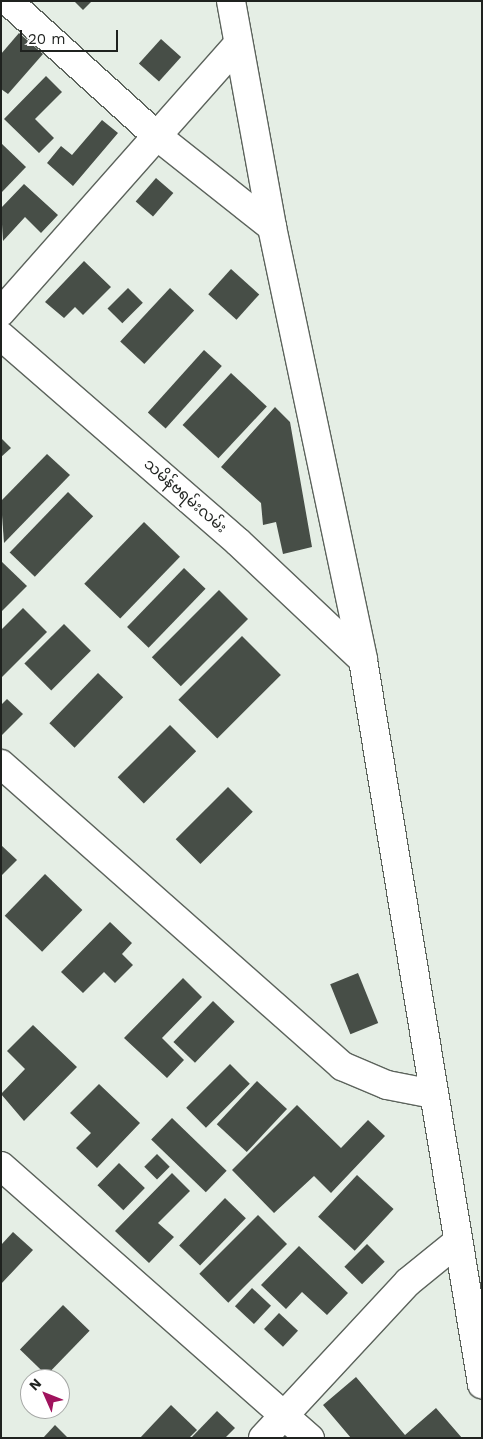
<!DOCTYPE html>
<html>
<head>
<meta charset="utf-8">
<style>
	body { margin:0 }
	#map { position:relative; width:483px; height:1439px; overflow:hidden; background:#e5eee5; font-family:"Work Sans","Noto Sans Myanmar",sans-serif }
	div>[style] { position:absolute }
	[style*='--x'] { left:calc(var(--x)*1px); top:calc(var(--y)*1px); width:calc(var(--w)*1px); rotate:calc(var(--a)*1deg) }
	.building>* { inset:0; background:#474e47; transform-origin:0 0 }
	.roads { filter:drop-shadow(1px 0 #5c635c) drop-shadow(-1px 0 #5c635c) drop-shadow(0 1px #5c635c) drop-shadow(0 -1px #5c635c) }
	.minor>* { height:28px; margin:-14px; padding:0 14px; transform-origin:14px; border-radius:14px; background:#fff }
	.major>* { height:28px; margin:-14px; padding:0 14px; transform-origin:14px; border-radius:14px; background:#fff }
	span { translate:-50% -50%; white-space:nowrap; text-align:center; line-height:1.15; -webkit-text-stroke:5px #fff; paint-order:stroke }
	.street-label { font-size:15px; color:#1f221f }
	.frame { position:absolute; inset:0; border:2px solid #1f221f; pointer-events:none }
	.north { position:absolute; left:20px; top:1369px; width:50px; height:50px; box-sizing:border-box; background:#fff; border:1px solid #a5a7a5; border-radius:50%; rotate:314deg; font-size:14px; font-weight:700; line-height:20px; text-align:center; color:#1f221f }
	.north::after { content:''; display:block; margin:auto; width:18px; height:22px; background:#a0135d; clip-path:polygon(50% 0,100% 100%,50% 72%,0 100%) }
	.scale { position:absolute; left:20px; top:30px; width:98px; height:22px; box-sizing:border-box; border:2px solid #1f221f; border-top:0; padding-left:6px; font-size:15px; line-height:18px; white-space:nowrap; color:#1f221f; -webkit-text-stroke:4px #fff; paint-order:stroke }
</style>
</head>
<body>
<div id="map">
	<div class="building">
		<div style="clip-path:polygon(74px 1px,92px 1px,83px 10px)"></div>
		<div style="clip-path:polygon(19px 33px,43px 54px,8px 94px,1px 89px,1px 54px)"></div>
		<div style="left:161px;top:39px;width:27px;height:33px;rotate:42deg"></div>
		<div style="clip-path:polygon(46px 76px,62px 92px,35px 119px,54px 138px,39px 153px,4px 119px)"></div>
		<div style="clip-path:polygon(102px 120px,118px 133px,73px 186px,47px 163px,61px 146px,72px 155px)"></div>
		<div style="clip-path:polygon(1px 143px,26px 167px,1px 193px)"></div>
		<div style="left:156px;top:178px;width:23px;height:31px;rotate:41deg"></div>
		<div style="clip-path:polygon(24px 184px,58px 215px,41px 233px,25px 217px,3px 241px,1px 208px)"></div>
		<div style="clip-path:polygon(84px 261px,111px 287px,83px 315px,75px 307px,64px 318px,45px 302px)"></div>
		<div style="left:231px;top:269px;width:38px;height:34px;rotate:42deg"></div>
		<div style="left:128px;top:288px;width:21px;height:29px;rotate:45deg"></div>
		<div style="left:170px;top:288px;width:33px;height:73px;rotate:43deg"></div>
		<div style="left:204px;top:350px;width:24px;height:84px;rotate:42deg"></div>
		<div style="left:231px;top:373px;width:49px;height:71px;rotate:43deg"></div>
		<div style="clip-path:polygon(275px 407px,290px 422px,312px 547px,283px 554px,276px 522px,263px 525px,261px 503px,221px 467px)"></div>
		<div style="clip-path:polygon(1px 438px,11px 448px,1px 457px)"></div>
		<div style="clip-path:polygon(47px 454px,70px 475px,4px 543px,1px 501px)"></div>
		<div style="left:68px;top:492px;width:35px;height:84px;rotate:44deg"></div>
		<div style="left:144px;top:522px;width:50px;height:86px;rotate:44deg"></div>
		<div style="clip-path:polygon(1px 561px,27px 586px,1px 612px)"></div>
		<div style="left:184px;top:568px;width:30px;height:82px;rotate:44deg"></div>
		<div style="left:219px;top:590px;width:41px;height:95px;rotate:45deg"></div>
		<div style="clip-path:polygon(23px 608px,47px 632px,1px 678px,1px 630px)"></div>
		<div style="left:64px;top:624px;width:38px;height:56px;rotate:45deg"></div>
		<div style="left:242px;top:636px;width:55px;height:90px;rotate:45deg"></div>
		<div style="left:98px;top:673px;width:35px;height:70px;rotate:44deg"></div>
		<div style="clip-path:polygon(7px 699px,23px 714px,2px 735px,1px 705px)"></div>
		<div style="left:170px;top:725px;width:37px;height:74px;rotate:45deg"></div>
		<div style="left:228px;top:787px;width:35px;height:74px;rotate:45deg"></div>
		<div style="clip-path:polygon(1px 845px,17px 860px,1px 876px)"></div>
		<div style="left:45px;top:874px;width:52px;height:58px;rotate:44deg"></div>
		<div style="clip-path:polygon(110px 922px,132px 943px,122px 954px,133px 965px,115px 983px,104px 972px,83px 993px,61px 972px)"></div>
		<div style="left:358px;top:973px;width:54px;height:30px;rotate:68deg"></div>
		<div style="clip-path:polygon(183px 978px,202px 997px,162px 1038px,184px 1060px,167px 1078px,124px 1038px)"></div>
		<div style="left:213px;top:1001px;width:30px;height:57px;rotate:44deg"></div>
		<div style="clip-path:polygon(33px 1025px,77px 1067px,24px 1121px,1px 1094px,25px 1069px,7px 1051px)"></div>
		<div style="left:230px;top:1064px;width:28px;height:62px;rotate:45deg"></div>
		<div style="left:257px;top:1081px;width:41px;height:59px;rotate:43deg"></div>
		<div style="clip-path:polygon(99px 1084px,140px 1123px,97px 1168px,76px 1148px,91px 1133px,70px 1113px)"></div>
		<div style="clip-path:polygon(297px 1105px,341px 1148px,368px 1120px,385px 1136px,331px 1193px,314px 1176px,274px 1213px,232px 1170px)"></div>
		<div style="left:172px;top:1118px;width:76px;height:30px;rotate:44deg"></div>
		<div style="left:157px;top:1154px;width:18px;height:18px;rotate:45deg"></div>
		<div style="left:119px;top:1163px;width:36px;height:31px;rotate:44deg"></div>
		<div style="clip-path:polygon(172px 1173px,190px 1191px,158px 1223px,174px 1237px,149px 1263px,115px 1231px)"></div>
		<div style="left:357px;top:1175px;width:50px;height:57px;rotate:43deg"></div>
		<div style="left:225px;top:1198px;width:29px;height:66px;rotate:44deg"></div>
		<div style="left:258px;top:1215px;width:41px;height:83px;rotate:45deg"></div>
		<div style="clip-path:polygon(13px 1232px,33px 1250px,1px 1284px,1px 1245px)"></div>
		<div style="left:367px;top:1244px;width:25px;height:32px;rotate:45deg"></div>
		<div style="clip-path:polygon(299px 1246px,348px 1293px,327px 1315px,302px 1292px,286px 1309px,261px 1285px)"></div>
		<div style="left:252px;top:1288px;width:26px;height:25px;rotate:43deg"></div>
		<div style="left:63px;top:1305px;width:37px;height:62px;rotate:44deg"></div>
		<div style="left:279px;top:1313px;width:26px;height:22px;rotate:43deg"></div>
		<div style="clip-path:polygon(356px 1377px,405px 1435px,436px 1408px,462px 1438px,351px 1438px,323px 1405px)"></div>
		<div style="clip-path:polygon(171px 1405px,197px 1430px,189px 1438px,140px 1438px)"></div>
		<div style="clip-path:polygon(217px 1411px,235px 1428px,225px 1438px,191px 1438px)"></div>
		<div style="clip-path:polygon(55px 1425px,68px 1438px,43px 1438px)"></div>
	</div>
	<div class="roads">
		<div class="minor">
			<div style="--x:8;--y:1;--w:201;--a:42.2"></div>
			<div style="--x:157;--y:136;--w:147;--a:38.4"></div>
			<div style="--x:1;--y:312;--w:358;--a:-48.5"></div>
			<div style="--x:1;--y:336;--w:314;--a:41"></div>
			<div style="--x:238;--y:542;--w:172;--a:43.3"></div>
			<div style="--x:1;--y:764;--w:456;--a:41.5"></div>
			<div style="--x:342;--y:1066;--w:49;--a:22.9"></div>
			<div style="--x:387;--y:1085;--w:47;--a:11.1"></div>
			<div style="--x:1;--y:1166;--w:412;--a:41.4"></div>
			<div style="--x:263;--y:1438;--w:213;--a:-47.1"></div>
			<div style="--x:408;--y:1282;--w:60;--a:-39"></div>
		</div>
		<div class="major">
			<div style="--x:231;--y:1;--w:230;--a:79.7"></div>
			<div style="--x:272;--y:227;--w:442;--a:78.1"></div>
			<div style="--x:363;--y:660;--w:734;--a:80.67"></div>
		</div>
	</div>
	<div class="street-label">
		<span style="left:185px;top:496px;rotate:41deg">သမိန်ဗရမ်းလမ်း</span>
	</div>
	<div class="frame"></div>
	<div class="north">N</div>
	<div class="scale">20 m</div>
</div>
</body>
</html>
